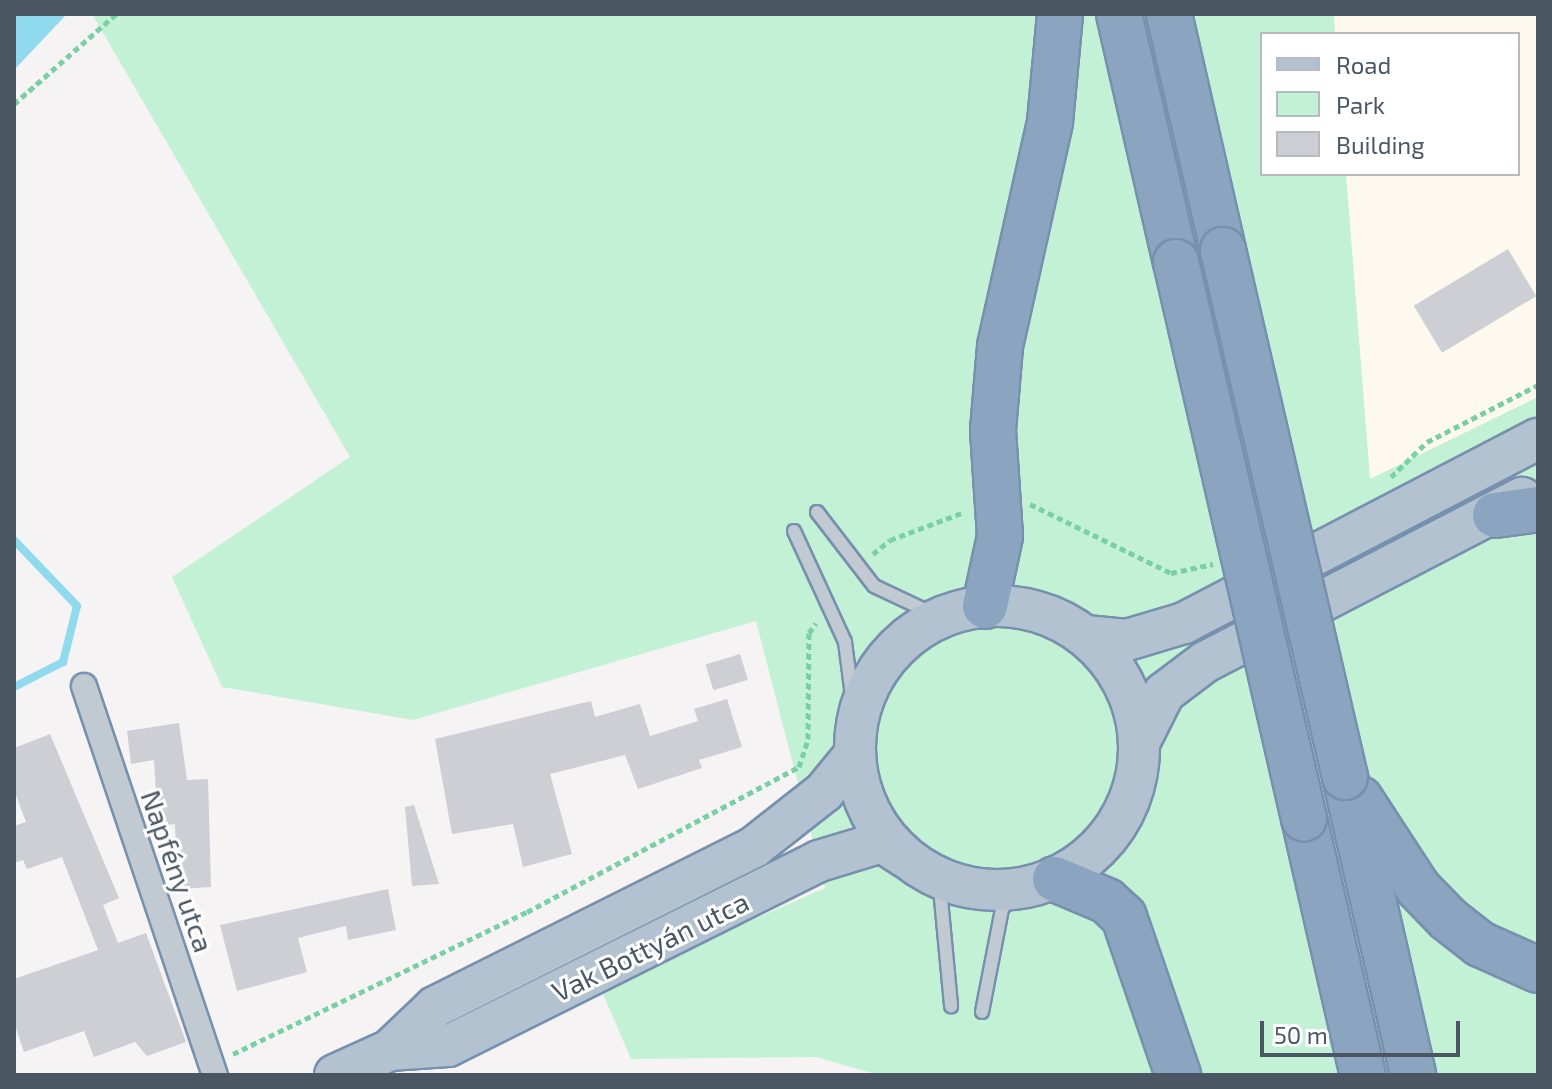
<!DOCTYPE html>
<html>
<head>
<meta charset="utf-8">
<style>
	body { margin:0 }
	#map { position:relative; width:1552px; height:1089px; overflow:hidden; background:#f5f3f3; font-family:"Exo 2",sans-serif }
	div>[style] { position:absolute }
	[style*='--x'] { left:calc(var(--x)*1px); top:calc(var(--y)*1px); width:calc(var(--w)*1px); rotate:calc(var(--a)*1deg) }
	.commercial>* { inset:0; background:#fdf9ef }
	.green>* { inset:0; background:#c3f1d5 }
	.water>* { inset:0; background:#90daee }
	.stream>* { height:8px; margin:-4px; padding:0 4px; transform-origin:4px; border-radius:4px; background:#90daee }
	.building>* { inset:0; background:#cdcfd5; transform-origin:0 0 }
	.path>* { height:5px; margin-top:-2.5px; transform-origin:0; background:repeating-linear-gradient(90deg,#7ad0a6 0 6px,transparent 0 10px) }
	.roads { filter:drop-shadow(2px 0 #7690ad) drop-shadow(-2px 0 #7690ad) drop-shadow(0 2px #7690ad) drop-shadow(0 -2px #7690ad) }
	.lane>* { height:12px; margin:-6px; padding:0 6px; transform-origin:6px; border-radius:6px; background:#c1cad2 }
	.street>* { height:24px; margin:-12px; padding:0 12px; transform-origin:12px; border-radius:12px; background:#c1cad2 }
	.primary>* { height:40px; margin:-20px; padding:0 20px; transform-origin:20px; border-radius:20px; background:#b3c2d1 }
	.primary>.ring { margin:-20px; padding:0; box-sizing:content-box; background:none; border:40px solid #b3c2d1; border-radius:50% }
	.highway>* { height:44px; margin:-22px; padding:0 22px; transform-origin:22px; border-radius:22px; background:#8ba5c1 }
	.bridges { filter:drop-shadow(2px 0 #7690ad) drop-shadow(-2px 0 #7690ad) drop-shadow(0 2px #7690ad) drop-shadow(0 -2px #7690ad) }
	.highway-bridge>* { height:44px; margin:-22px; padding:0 22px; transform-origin:22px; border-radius:22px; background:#8ba5c1 }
	span { translate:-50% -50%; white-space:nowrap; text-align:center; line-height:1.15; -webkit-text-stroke:6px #fff; paint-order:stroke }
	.street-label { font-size:28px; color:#4a5661 }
	.frame { position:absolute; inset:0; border:16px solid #4a5661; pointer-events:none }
	.legend { position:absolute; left:1260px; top:32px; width:260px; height:144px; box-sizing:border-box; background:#fff; border:2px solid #b7bbc0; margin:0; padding:10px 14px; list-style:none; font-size:24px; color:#4a5661 }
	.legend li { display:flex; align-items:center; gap:16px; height:40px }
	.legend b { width:40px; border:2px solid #b7bbc0 }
	.scale { position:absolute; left:1260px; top:1021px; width:200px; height:36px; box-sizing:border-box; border:4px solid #4a5661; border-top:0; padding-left:10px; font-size:24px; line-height:28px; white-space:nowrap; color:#4a5661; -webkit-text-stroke:6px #fff; paint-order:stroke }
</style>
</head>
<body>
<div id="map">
	<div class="commercial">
		<div style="clip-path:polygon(1334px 14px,1538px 14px,1538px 397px,1370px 480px,1346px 174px,1518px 174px,1518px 34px,1335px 34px)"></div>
	</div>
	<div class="green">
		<div style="clip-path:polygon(92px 14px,1334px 14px,1335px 34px,1262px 34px,1262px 174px,1346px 174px,1370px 479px,1538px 397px,1538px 1075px,879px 1075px,816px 1057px,631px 1059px,600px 987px,825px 888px,756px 621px,413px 720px,222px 687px,172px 577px,350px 457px)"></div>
	</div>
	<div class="water">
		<div style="clip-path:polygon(14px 14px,67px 14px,14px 70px)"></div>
	</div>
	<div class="stream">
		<div style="--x:14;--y:540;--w:91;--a:46.3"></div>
		<div style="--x:77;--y:606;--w:58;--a:104"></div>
		<div style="--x:63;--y:662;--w:55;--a:153"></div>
	</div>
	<div class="building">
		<div style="left:1508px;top:249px;width:55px;height:110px;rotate:59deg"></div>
		<div style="left:740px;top:654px;width:27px;height:36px;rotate:73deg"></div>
		<div style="clip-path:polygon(727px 699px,742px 747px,699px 760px,702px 768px,638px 789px,625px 755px,550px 774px,572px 854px,523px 867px,513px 824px,452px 834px,435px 739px,591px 701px,595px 717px,640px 704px,650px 736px,698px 721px,694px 709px)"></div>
		<div style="clip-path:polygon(179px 723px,187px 780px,208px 779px,211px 887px,178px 889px,175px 824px,158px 826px,154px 760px,131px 764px,127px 731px)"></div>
		<div style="clip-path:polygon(50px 734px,119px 898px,103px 905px,118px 943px,146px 933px,186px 1042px,147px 1056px,135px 1042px,94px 1057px,84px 1031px,24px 1052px,14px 1022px,14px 979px,98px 950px,62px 857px,27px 869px,23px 860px,14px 863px,14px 826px,26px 822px,14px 790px,14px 748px)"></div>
		<div style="clip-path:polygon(414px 805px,439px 884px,412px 886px,405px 807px)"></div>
		<div style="clip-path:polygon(388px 889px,396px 930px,348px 940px,346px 926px,298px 938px,307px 972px,237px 991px,220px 925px)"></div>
	</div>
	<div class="path">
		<div style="--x:14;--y:104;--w:136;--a:-41.4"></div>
		<div style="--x:1391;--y:477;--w:50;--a:-44.2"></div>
		<div style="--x:1427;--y:442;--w:125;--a:-27.2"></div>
		<div style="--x:1030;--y:504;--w:157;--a:26.1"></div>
		<div style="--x:1171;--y:573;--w:43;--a:-12.1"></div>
		<div style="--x:873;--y:554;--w:22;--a:-39"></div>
		<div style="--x:890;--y:540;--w:79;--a:-20.7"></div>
		<div style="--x:233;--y:1054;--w:326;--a:-25.8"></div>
		<div style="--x:527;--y:912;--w:308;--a:-28.1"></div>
		<div style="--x:799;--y:767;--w:29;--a:-72"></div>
		<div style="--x:808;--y:739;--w:106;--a:-89.5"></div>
		<div style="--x:809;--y:633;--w:12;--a:-55"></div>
	</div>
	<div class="roads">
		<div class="lane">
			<div style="--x:817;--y:512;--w:93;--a:52.4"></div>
			<div style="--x:874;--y:586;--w:73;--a:25.2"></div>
			<div style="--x:794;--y:531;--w:122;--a:65.3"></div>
			<div style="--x:845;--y:642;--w:86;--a:82.6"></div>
			<div style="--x:939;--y:878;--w:129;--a:84.6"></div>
			<div style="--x:982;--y:1012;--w:105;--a:-79"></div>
			<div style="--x:1002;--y:909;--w:24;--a:-52"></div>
		</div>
		<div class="street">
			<div style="--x:84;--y:686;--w:410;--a:71.4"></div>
		</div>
		<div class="primary">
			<div class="ring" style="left:855px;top:606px;width:244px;height:244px"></div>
			<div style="--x:1086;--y:636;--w:41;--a:5.6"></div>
			<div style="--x:1127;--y:640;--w:59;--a:-16.6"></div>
			<div style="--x:1184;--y:623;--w:399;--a:-27.5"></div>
			<div style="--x:1139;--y:743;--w:56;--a:-63.4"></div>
			<div style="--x:1164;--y:693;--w:51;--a:-37.1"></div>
			<div style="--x:1205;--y:662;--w:357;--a:-27.4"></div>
			<div style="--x:390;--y:1050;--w:58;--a:-3.9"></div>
			<div style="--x:448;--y:1046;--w:415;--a:-26.5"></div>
			<div style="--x:819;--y:861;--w:66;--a:-16.8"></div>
			<div style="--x:882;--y:842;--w:27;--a:33"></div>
			<div style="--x:335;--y:1075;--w:60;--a:-24.4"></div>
			<div style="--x:390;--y:1050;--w:62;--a:-43.7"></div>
			<div style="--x:435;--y:1007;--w:357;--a:-26.6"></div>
			<div style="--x:754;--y:847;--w:89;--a:-38.2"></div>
			<div style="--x:824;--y:792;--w:49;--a:-50.8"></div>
		</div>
		<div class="highway">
			<div style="--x:1119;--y:14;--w:254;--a:77.1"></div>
			<div style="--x:1169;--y:14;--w:242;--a:77.1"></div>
			<div style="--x:1495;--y:515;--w:43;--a:-7.9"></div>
			<div style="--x:985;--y:606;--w:72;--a:-77.9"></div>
			<div style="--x:1000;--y:536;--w:106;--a:-93.8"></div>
			<div style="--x:993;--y:430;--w:84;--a:-85.2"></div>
			<div style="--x:1000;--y:346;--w:230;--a:-77.4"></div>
			<div style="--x:1050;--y:122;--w:108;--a:-84.7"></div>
			<div style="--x:1345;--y:777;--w:306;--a:77.1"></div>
			<div style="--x:1360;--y:799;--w:106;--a:56.9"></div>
			<div style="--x:1418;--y:888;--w:43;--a:45.9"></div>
			<div style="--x:1448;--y:919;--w:41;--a:38"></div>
			<div style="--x:1480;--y:944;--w:64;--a:24.1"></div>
			<div style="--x:1304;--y:818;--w:264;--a:77.1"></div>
			<div style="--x:1055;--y:879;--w:56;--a:22.9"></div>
			<div style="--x:1107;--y:901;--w:23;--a:43"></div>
			<div style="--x:1124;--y:917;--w:167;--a:71.1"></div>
		</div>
	</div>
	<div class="bridges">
		<div class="highway-bridge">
			<div style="--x:1223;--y:250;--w:541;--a:76.97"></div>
			<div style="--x:1176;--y:262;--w:571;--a:77.04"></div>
		</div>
	</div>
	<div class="street-label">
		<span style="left:178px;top:871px;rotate:71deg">Napfény utca</span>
		<span style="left:650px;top:946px;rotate:-26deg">Vak Bottyán utca</span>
	</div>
	<div class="frame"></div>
	<ul class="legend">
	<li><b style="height:10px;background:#b3c2d1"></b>Road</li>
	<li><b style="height:22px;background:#c3f1d5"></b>Park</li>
	<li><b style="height:22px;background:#cdcfd5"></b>Building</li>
	</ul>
	<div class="scale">50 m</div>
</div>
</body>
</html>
